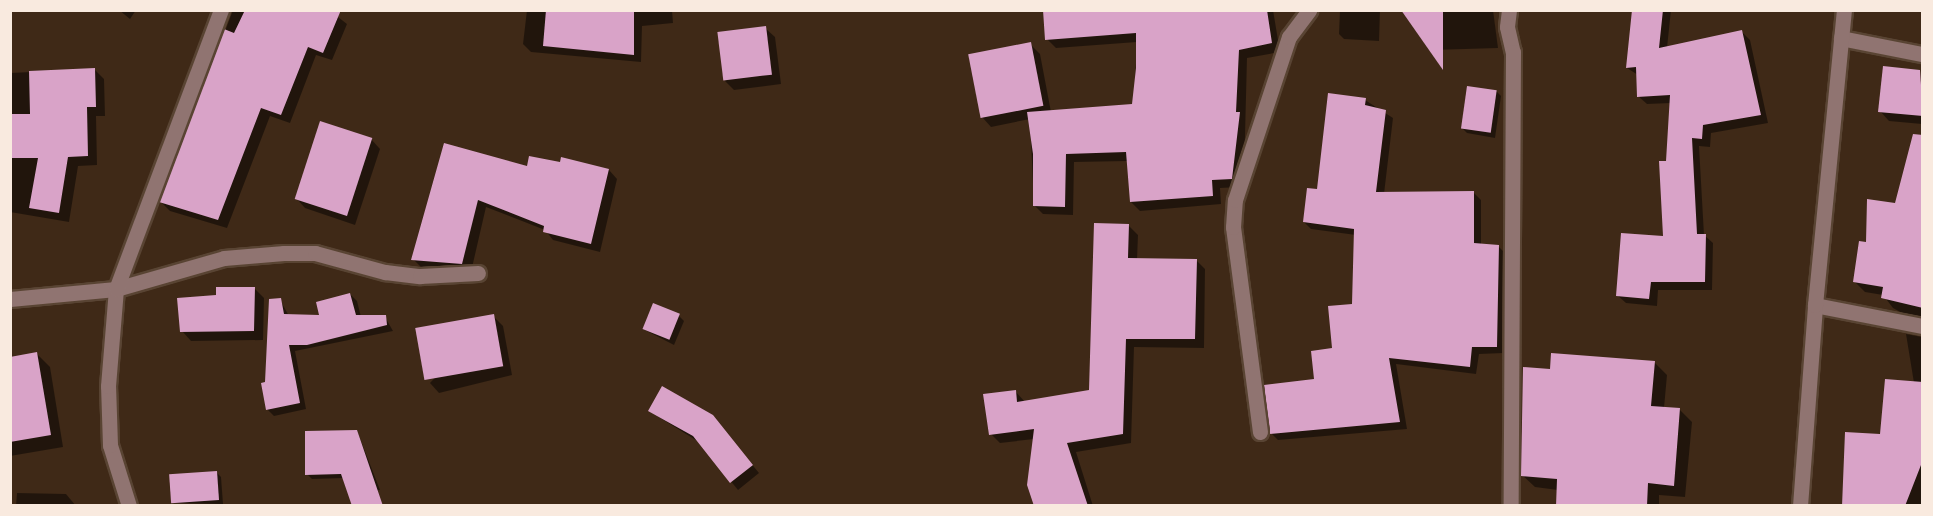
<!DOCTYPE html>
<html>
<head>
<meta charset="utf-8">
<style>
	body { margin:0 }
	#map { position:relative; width:1933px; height:516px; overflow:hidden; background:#3f2917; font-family:Quicksand,sans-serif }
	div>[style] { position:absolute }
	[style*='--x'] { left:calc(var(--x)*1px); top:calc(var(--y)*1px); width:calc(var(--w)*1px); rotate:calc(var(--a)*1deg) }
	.shadow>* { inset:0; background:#0007 }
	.building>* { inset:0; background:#d9a3c8; transform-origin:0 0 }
	.roads { filter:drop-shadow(2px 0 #594433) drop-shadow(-2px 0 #594433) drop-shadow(0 2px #594433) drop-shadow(0 -2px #594433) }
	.minor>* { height:15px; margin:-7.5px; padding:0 7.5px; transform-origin:7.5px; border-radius:7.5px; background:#907471 }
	span { translate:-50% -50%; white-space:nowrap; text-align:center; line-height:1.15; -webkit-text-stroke:6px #341f0d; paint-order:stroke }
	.frame { position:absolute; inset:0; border:12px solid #f9eadf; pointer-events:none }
</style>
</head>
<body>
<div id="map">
	<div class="shadow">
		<div style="clip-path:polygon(119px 10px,136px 10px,130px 19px)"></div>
		<div style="clip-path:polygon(233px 10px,329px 10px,347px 24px,332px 60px,316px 55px,290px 123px,270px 116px,227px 228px,170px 211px,161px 202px)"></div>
		<div style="clip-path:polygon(527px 10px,672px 10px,673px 23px,642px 26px,641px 62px,531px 52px,523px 44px)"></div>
		<div style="clip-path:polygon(1045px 10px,1273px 10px,1280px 52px,1247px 58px,1244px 175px,1240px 187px,1220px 188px,1221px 204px,1140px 211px,1131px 202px,1128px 161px,1074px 162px,1073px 215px,1043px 214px,1034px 205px,1030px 119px,991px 127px,982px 117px,1030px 44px,1040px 54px,1051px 112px,1134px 105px,1137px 42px,1056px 48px,1047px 39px)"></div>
		<div style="clip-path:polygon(1340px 10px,1380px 10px,1379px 41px,1344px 39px,1339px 34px)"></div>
		<div style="clip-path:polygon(1403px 10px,1493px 10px,1498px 48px,1433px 50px)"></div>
		<div style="clip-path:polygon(1634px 10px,1671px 10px,1667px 48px,1741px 31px,1750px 40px,1768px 123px,1711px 133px,1710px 147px,1699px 146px,1704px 235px,1713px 243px,1712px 290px,1658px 290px,1657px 306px,1626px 303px,1617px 295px,1665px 238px,1671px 103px,1647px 104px,1638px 96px,1638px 75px,1627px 68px)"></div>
		<div style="clip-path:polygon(765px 28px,775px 37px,781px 84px,734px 90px,725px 81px)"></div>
		<div style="clip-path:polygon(94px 69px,104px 79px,105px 116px,96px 116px,97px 165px,78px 166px,69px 222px,10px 212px,10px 73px)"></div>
		<div style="clip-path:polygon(1919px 71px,1922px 124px,1889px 121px,1880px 111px)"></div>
		<div style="clip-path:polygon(1496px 91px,1501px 96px,1495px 138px,1467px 133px,1462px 128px)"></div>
		<div style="clip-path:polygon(1365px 100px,1393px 118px,1384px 194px,1474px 193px,1481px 200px,1481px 245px,1499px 247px,1506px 254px,1504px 353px,1479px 354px,1476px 374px,1396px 364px,1407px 429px,1278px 440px,1271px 433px,1316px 381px,1354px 305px,1356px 235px,1311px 229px,1304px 222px)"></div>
		<div style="clip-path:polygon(371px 139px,380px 149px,355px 225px,305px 208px,296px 198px)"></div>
		<div style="clip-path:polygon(445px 145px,528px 168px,609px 170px,617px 179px,600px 252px,553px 240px,545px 230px,486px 207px,471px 272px,422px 268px,413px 259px)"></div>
		<div style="clip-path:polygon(1922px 186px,1922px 324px,1893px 308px,1883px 295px,1865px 292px,1855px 282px,1868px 244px,1896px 205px)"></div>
		<div style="clip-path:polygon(1129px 226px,1138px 235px,1137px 260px,1196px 260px,1205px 269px,1204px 348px,1134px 347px,1131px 443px,1076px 452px,1093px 506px,1036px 506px,1034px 439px,1000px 443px,991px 434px,1015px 391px,1025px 402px,1090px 391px)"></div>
		<div style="clip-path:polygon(254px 288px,264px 298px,263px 340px,191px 341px,182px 331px,217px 296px)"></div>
		<div style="clip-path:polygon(350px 294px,357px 301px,361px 317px,385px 317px,393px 331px,295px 351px,306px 409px,274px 416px,267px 409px,267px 384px,280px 300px,289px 316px,321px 316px)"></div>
		<div style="clip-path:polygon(493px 316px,503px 326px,512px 375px,439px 393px,430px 383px)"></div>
		<div style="clip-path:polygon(679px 316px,684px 321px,674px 345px,643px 329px)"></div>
		<div style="clip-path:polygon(1906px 334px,1922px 337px,1922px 506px,1843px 506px,1914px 383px)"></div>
		<div style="clip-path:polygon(37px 354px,50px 367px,63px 447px,10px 456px,10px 359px)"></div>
		<div style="clip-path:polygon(1655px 363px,1667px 375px,1664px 408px,1680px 410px,1692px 422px,1685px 497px,1659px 495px,1659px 506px,1558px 506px,1558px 490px,1535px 487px,1522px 475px,1551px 371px)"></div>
		<div style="clip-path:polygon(649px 411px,712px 416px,759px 473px,738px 490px,699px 442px)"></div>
		<div style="clip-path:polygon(357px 431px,380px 490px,352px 493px,344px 478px,312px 479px,307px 474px)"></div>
		<div style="clip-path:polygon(216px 472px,221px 477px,223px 504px,171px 503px)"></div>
		<div style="clip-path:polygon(17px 493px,66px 494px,76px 506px,16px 506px)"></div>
		<div style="clip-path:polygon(496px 504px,525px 505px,525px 506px,496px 506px)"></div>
	</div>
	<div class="building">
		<div style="clip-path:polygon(245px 10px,341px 10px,323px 53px,308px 47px,281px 115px,261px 108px,218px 220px,159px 202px,224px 29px,234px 33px)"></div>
		<div style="clip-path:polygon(546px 10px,634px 10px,634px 55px,543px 46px)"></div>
		<div style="clip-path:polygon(1043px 10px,1267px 10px,1272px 43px,1239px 50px,1236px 112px,1240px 112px,1232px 179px,1212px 180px,1213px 196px,1130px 202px,1126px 152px,1066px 154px,1065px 207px,1033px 206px,1033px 154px,1027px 112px,1132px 104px,1136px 68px,1136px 33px,1045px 40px)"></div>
		<div style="clip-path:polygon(1401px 10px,1443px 10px,1443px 70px)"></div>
		<div style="clip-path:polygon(1632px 10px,1663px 10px,1659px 48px,1742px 30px,1761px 115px,1703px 125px,1702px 139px,1692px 138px,1697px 234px,1706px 234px,1705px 282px,1651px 282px,1649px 299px,1616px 296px,1621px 233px,1663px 236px,1659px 161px,1666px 161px,1670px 95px,1637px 97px,1636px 67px,1626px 68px)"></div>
		<div style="left:766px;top:26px;width:49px;height:49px;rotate:83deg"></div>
		<div style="left:1031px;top:42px;width:65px;height:64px;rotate:79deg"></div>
		<div style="clip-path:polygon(1883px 66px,1920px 70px,1923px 116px,1878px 112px)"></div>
		<div style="clip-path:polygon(95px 68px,96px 107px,87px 107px,88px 156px,68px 157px,59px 213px,29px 208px,38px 158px,10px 158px,10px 114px,30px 114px,29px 71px)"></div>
		<div style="left:1467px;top:86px;width:30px;height:43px;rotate:8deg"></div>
		<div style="clip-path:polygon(1328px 93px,1366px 98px,1365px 105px,1386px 110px,1376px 192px,1474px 191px,1474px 243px,1499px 245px,1497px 347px,1472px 347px,1470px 367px,1389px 358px,1400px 422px,1269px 434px,1264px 385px,1314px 379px,1311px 351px,1332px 348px,1328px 306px,1352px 304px,1354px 229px,1303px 222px,1307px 188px,1317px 189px)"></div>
		<div style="left:320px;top:121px;width:55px;height:82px;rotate:18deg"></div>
		<div style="clip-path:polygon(1913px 134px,1923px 135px,1923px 308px,1881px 298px,1883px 287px,1853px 282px,1859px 241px,1866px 242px,1867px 199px,1895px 203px)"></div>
		<div style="clip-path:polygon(444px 143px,527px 166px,529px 156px,560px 162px,561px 157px,609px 169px,591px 244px,543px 232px,544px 226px,478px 200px,462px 264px,411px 260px)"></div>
		<div style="clip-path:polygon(1094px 223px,1129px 224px,1128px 258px,1197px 259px,1195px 339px,1126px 339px,1123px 434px,1067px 443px,1088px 506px,1034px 506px,1027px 485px,1034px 429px,989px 435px,983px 394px,1016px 390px,1017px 402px,1089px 390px)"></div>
		<div style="clip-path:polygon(216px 287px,255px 287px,254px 331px,180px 332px,177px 298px,216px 295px)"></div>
		<div style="clip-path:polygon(350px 293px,356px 315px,386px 315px,387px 325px,307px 345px,289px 345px,300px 403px,266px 410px,261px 383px,265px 382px,269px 299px,281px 298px,284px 314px,319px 315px,316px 302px)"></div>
		<div style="left:653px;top:303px;width:29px;height:28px;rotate:22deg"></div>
		<div style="left:494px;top:314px;width:53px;height:80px;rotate:80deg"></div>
		<div style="clip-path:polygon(37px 352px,51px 435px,10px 442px,10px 357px)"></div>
		<div style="clip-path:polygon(1551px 353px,1655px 361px,1651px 406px,1680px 408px,1674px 486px,1648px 483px,1647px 506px,1556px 506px,1557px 479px,1521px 476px,1523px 367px,1550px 369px)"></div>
		<div style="clip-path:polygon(1885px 379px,1923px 382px,1921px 465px,1905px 506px,1842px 506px,1845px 432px,1880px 434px)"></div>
		<div style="clip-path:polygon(662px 386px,713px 415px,753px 465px,730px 483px,693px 436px,648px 411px)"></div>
		<div style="clip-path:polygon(357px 430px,383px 506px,352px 506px,341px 474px,305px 475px,305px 431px)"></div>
		<div style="left:217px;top:471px;width:29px;height:48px;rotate:86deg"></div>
	</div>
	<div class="roads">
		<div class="minor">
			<div style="--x:1509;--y:10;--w:17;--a:97"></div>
			<div style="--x:1507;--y:27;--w:26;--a:77"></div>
			<div style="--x:1513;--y:52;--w:454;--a:90.3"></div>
			<div style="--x:1841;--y:38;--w:83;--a:11.2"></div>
			<div style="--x:10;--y:299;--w:106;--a:-5.4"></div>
			<div style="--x:116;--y:289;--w:112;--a:-16"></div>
			<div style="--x:224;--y:258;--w:60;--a:-4.8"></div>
			<div style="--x:284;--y:253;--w:31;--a:0"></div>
			<div style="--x:315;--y:253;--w:73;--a:15.2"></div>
			<div style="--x:385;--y:272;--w:35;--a:7"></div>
			<div style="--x:420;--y:276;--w:58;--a:-3"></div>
			<div style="--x:1815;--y:305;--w:109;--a:11.1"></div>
			<div style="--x:1260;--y:432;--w:207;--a:-97.5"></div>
			<div style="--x:1233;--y:227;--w:27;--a:-86"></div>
			<div style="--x:1235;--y:200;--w:172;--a:-71.7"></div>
			<div style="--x:1289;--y:37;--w:34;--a:-53"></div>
			<div style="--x:129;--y:506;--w:64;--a:-107.3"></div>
			<div style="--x:110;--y:445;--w:59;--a:-91.9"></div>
			<div style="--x:108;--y:386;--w:97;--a:-85.3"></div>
			<div style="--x:116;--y:289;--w:298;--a:-69.4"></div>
			<div style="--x:1800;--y:506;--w:202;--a:-85.7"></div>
			<div style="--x:1815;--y:305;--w:296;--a:-84.4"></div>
		</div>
	</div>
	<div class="frame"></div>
</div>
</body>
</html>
